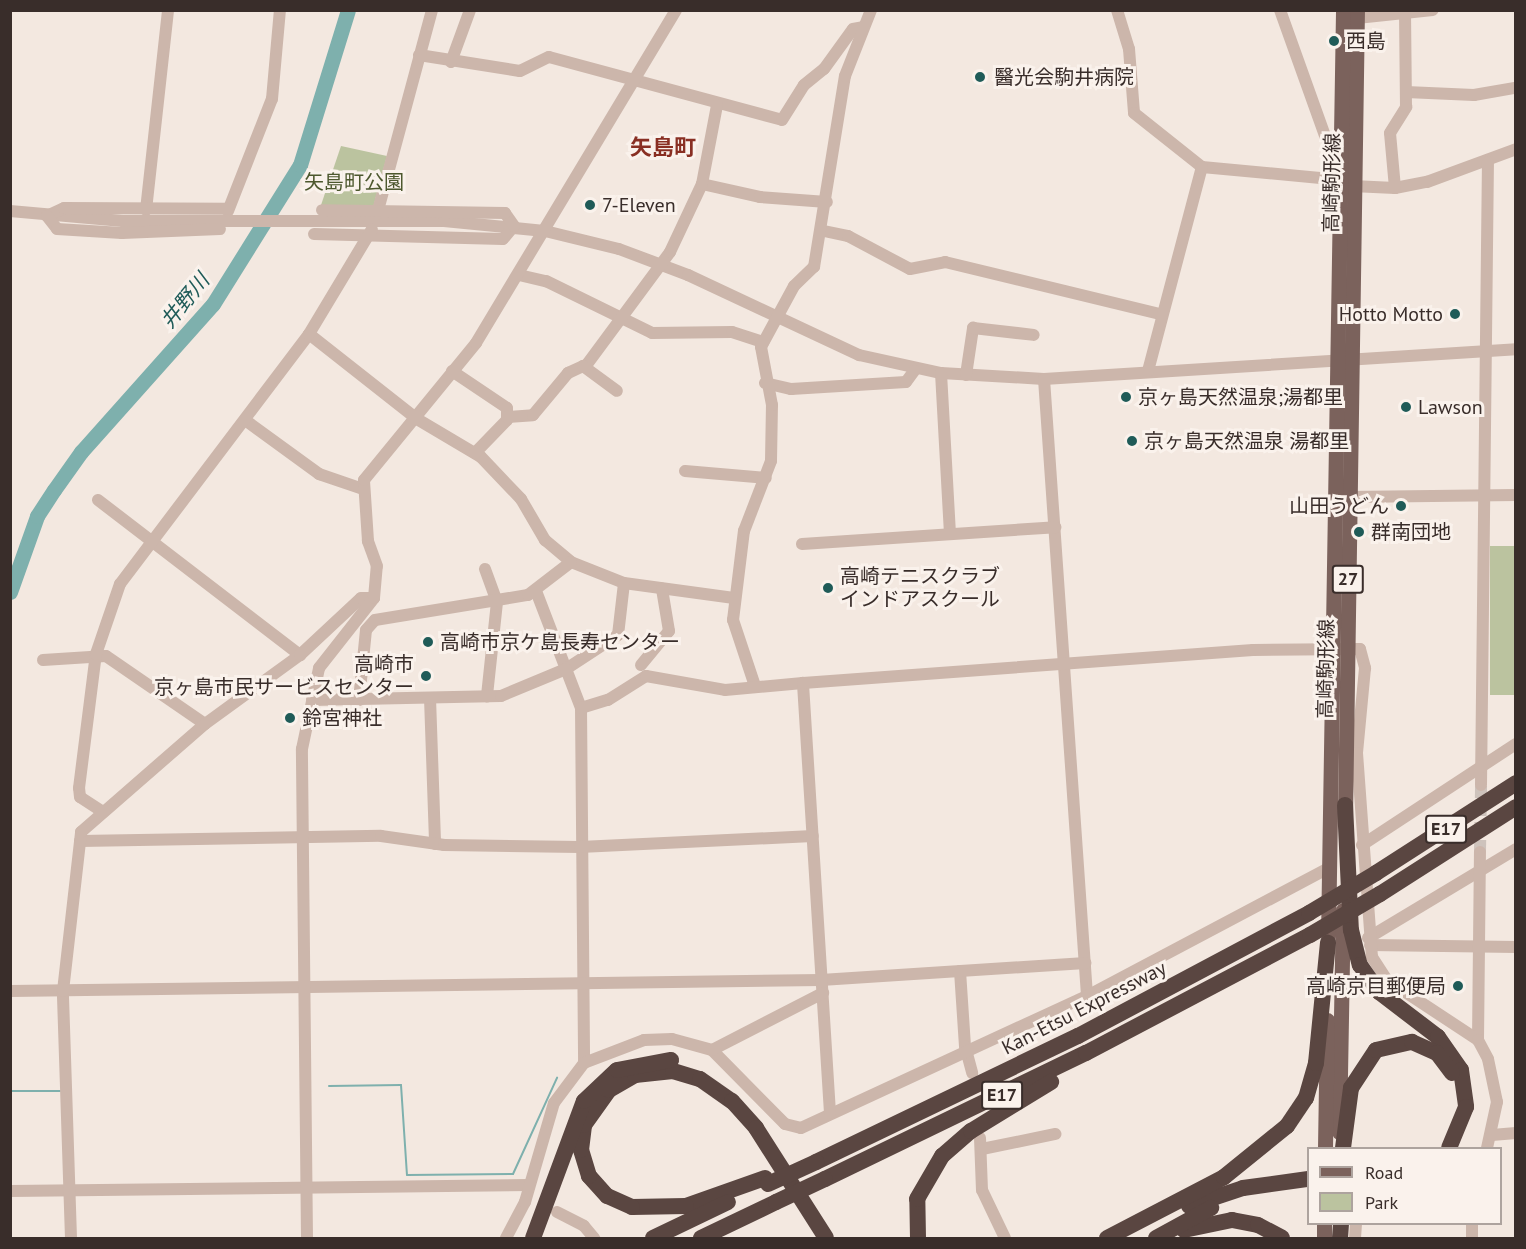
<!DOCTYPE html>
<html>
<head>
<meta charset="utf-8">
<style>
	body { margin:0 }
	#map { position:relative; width:1526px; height:1249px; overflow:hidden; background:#f3e8e0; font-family:"PT Sans","Noto Sans JP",sans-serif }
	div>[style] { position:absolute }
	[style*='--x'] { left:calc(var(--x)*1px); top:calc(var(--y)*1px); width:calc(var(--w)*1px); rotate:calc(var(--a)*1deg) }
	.green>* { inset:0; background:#bbc39f; transform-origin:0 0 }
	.stream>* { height:2px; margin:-1px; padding:0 1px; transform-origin:1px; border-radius:1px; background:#7eb0ad }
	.river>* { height:15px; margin:-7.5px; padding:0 7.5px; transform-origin:7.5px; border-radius:7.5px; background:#7eb0ad }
	.minor-tunnel>* { height:12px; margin-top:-6px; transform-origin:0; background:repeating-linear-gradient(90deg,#cec3bc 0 12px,transparent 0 18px) }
	.minor>* { height:12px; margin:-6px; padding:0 6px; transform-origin:6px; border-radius:6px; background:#ccb6ab }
	.major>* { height:15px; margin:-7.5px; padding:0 7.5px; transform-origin:7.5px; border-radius:7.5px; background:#7b625c }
	.highway>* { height:16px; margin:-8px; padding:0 8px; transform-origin:8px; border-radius:8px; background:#5a4641 }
	.highway-bridge>* { height:16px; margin:-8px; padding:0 8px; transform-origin:8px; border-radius:8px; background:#5a4641 }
	.dots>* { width:16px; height:16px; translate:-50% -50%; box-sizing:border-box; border:3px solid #faf2ec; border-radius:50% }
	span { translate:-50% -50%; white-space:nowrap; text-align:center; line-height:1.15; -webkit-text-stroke:6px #faf2ec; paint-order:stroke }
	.shield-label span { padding:2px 4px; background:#faf2ec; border:2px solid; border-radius:4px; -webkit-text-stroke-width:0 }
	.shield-label { font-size:18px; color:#392d2a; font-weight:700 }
	.poi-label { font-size:20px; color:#392d2a }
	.left { translate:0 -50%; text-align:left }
	.right { translate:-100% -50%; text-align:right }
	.park-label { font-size:20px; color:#4d582e }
	.street-label { font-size:20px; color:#392d2a }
	.water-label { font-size:21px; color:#1f5b58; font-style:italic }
	.quarter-label { font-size:22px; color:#892f23; font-weight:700 }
	.frame { position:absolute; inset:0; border:12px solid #392d2a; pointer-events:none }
	.legend { position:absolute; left:1307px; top:1147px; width:195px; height:78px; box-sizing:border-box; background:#faf2ec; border:2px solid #ada39e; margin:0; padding:8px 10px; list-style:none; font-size:18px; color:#392d2a }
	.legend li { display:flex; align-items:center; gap:12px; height:30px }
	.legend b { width:30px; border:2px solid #ada39e }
</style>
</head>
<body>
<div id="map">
	<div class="green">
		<div style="clip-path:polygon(341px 146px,387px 156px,373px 208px,320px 208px)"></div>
		<div style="left:1490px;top:546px;width:25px;height:149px"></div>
	</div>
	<div class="stream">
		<div style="--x:329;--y:1086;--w:72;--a:-0.8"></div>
		<div style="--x:401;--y:1085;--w:90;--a:86.2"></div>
		<div style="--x:407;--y:1175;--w:106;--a:-0.5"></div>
		<div style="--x:513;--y:1174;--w:106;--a:-65.4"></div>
		<div style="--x:10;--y:1091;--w:50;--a:0"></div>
	</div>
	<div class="river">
		<div style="--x:10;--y:592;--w:81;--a:-70.4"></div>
		<div style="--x:37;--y:516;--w:31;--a:-57"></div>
		<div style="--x:54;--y:490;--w:47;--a:-54.6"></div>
		<div style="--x:81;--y:452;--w:198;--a:-48.3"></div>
		<div style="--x:213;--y:304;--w:164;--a:-58"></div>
		<div style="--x:300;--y:165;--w:162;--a:-72.8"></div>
	</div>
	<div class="minor-tunnel">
		<div style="--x:1480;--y:852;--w:67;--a:-89.1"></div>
	</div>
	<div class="minor">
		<div style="--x:1117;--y:10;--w:41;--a:72.9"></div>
		<div style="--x:1129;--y:49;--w:64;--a:85.5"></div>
		<div style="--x:1134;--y:113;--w:87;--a:38.5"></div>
		<div style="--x:1202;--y:167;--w:140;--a:5.3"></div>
		<div style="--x:1280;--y:10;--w:181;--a:70.3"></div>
		<div style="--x:1341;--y:180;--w:13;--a:29"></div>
		<div style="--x:1352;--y:186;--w:43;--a:2.7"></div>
		<div style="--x:1395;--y:188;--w:33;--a:-11"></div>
		<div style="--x:1427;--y:182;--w:95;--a:-20.3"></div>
		<div style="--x:1357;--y:18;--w:76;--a:-6"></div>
		<div style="--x:419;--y:55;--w:102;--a:9"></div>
		<div style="--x:520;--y:71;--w:32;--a:-26"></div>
		<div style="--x:549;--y:57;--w:241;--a:15.1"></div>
		<div style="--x:782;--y:120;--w:41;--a:-57.8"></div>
		<div style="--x:804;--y:85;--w:26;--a:-39"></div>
		<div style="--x:824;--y:69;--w:49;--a:-54.1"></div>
		<div style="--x:853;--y:29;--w:10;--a:-11"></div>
		<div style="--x:451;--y:62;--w:55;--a:-69.9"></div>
		<div style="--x:1406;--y:92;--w:68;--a:2.5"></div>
		<div style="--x:1474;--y:95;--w:40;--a:-10"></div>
		<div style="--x:702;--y:184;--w:59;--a:12.6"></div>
		<div style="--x:760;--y:197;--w:67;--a:4.3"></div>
		<div style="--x:1395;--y:188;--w:55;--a:-95.2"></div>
		<div style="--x:1390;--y:133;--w:31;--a:-58"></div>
		<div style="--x:1406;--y:107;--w:93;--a:-90.6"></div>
		<div style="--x:146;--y:210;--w:201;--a:-83.7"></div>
		<div style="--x:10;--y:211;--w:113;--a:5.1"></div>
		<div style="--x:123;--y:221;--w:321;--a:0"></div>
		<div style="--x:444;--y:221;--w:101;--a:5.7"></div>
		<div style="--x:545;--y:231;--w:76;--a:13.7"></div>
		<div style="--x:619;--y:249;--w:74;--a:20.6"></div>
		<div style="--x:688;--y:275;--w:189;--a:25.1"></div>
		<div style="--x:859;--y:355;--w:84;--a:12.4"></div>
		<div style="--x:941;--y:373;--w:103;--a:3.3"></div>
		<div style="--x:1044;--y:379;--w:473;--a:-3.6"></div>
		<div style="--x:228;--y:211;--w:120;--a:-68.6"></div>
		<div style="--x:272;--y:99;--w:89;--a:-84.9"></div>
		<div style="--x:377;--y:214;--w:211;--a:-74.9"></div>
		<div style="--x:47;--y:216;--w:19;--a:-25"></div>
		<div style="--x:64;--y:208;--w:164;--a:0.3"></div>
		<div style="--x:47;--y:216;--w:16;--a:52"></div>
		<div style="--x:57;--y:229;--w:65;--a:3.5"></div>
		<div style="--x:122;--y:233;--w:98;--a:-2.3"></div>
		<div style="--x:824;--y:231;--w:25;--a:12"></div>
		<div style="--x:848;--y:236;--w:70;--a:28"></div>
		<div style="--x:910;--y:269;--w:36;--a:-11"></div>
		<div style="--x:945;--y:262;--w:221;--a:13.6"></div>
		<div style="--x:314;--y:234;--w:189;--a:1.5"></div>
		<div style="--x:503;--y:239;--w:17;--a:-50"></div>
		<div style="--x:514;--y:226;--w:16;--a:-125"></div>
		<div style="--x:505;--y:213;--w:183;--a:-179.1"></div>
		<div style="--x:519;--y:275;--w:28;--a:13"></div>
		<div style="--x:546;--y:281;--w:118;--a:26.1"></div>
		<div style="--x:652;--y:333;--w:80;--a:-0.7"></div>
		<div style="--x:732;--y:332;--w:33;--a:18"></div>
		<div style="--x:309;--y:334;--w:137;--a:38.2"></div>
		<div style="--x:417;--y:419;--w:74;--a:30.7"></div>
		<div style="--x:481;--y:457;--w:58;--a:46.4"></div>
		<div style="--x:521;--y:499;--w:48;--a:59.7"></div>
		<div style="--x:545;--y:540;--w:34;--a:40"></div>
		<div style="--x:571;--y:562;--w:57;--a:21.6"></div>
		<div style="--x:624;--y:583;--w:111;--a:7.8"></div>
		<div style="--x:585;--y:367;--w:143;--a:-53.5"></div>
		<div style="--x:670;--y:252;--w:75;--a:-64.8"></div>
		<div style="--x:702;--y:184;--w:80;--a:-79.2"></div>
		<div style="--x:452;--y:371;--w:66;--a:33.9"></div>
		<div style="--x:507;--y:408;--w:12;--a:90"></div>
		<div style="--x:507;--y:420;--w:46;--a:134.1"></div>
		<div style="--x:1148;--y:371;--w:211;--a:-75.2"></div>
		<div style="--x:941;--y:373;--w:161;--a:86.8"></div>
		<div style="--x:966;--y:375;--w:48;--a:-81.5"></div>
		<div style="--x:973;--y:328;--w:61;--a:6.5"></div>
		<div style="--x:1044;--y:379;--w:618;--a:86.01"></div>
		<div style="--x:765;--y:383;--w:27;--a:13"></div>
		<div style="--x:791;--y:389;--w:115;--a:-3.5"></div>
		<div style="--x:906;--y:382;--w:14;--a:-54"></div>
		<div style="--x:507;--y:417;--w:26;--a:-4"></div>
		<div style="--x:533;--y:415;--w:55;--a:-50.2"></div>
		<div style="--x:568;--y:373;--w:17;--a:-25"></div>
		<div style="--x:583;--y:366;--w:42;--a:36.3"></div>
		<div style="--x:245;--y:420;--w:92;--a:36.1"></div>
		<div style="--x:319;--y:474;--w:46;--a:18.8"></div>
		<div style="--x:685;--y:471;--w:81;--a:4.9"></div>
		<div style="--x:1349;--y:497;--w:167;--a:-0.7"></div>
		<div style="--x:98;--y:500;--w:255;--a:37.5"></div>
		<div style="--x:802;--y:544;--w:254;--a:-3.8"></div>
		<div style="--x:485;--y:569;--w:35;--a:70"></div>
		<div style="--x:497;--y:602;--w:95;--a:96.1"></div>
		<div style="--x:536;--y:591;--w:84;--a:69"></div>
		<div style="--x:566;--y:669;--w:62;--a:-33.2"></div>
		<div style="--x:618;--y:635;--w:52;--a:-83.4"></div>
		<div style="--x:43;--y:660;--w:63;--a:-3.6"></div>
		<div style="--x:106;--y:656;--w:120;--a:34.5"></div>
		<div style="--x:641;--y:665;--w:44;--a:-50.5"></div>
		<div style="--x:669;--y:631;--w:43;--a:-99.5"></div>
		<div style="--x:755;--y:686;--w:70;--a:-108.4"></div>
		<div style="--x:733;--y:620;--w:90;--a:-83"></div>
		<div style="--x:744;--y:531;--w:75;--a:-68.9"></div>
		<div style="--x:771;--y:461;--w:56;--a:-89"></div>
		<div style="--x:772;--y:405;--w:59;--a:-100.7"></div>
		<div style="--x:761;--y:347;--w:69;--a:-61.6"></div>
		<div style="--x:794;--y:286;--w:28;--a:-44"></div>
		<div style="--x:814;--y:267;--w:193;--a:-80.8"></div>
		<div style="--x:845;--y:76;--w:71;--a:-68.5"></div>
		<div style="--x:430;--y:698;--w:146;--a:88"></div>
		<div style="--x:312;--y:700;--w:189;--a:-1.2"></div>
		<div style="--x:501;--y:696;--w:70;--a:-22.6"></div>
		<div style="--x:566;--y:669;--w:42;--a:69"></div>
		<div style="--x:581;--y:708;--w:355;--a:89.5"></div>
		<div style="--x:359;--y:700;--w:70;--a:-84.3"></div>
		<div style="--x:366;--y:630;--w:13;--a:-48"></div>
		<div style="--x:375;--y:620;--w:155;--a:-9.3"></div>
		<div style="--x:528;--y:595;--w:54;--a:-37.5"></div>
		<div style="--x:581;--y:708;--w:28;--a:-17"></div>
		<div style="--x:608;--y:700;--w:45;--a:-32.3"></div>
		<div style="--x:646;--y:676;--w:80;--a:10"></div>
		<div style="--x:725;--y:690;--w:78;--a:-5.1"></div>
		<div style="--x:1481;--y:785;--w:623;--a:-89.36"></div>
		<div style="--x:103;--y:812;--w:27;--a:-147"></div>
		<div style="--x:80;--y:797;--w:9;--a:-96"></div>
		<div style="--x:79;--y:788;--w:135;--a:-82.8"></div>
		<div style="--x:96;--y:654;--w:74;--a:-71.1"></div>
		<div style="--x:120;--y:584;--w:313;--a:-52.9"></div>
		<div style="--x:309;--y:334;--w:122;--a:-59"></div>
		<div style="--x:80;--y:841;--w:301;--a:-1"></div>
		<div style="--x:381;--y:836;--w:64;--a:8.1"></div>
		<div style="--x:444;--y:845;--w:136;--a:0.8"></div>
		<div style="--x:580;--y:847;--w:233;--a:-2.7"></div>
		<div style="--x:1362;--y:845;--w:184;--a:-33.3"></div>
		<div style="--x:1368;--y:938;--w:173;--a:-31"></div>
		<div style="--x:1370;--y:945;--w:146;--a:0.8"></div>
		<div style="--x:960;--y:971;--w:75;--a:86.2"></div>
		<div style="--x:965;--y:1046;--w:28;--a:75"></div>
		<div style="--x:10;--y:991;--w:811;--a:-0.78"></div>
		<div style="--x:821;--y:980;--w:265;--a:-3.7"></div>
		<div style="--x:1478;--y:1040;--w:188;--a:-89.4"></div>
		<div style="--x:712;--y:1050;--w:104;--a:45.4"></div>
		<div style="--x:785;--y:1124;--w:16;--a:14"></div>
		<div style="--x:801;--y:1128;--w:315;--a:-24.8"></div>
		<div style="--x:1087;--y:996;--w:274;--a:-27.9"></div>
		<div style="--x:830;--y:1113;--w:431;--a:-93.6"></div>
		<div style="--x:803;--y:683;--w:451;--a:-4.2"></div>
		<div style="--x:1253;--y:650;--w:107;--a:-0.5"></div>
		<div style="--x:1360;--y:649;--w:20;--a:75"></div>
		<div style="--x:1365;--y:668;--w:85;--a:95.4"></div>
		<div style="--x:1357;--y:753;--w:205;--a:85.8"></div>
		<div style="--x:1372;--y:957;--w:27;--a:57"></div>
		<div style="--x:1387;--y:980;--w:109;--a:33.4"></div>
		<div style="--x:1478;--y:1040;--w:21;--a:62"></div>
		<div style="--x:1488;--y:1059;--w:44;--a:78.2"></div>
		<div style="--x:1497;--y:1102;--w:47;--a:102.3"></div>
		<div style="--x:1492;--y:1135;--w:24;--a:-5"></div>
		<div style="--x:980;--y:1138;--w:52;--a:87.8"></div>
		<div style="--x:982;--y:1190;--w:53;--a:64.4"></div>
		<div style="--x:982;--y:1149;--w:75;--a:-11.6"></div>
		<div style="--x:10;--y:1191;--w:519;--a:-0.66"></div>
		<div style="--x:557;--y:1212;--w:30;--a:27"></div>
		<div style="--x:584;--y:1226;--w:16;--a:50"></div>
		<div style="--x:1472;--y:1224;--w:14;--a:90"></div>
		<div style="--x:71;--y:1238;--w:247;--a:-91.9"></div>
		<div style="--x:63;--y:991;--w:160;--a:-83.5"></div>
		<div style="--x:81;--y:832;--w:164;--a:-41.1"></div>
		<div style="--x:205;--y:724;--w:117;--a:-36"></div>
		<div style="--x:300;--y:655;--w:83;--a:-43.1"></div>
		<div style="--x:361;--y:598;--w:13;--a:0"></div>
		<div style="--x:307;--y:1238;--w:489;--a:-90.6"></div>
		<div style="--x:302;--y:749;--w:83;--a:-78.1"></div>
		<div style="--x:319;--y:668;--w:89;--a:-51.8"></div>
		<div style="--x:374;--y:598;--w:32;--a:-85"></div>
		<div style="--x:377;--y:566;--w:27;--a:-110"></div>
		<div style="--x:368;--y:541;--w:61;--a:-93.8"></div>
		<div style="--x:364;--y:480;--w:177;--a:-50.7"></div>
		<div style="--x:476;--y:343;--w:388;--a:-59"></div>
		<div style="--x:506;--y:1238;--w:41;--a:-62.2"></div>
		<div style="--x:525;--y:1202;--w:103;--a:-73.7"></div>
		<div style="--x:554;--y:1103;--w:50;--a:-53.1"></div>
		<div style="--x:584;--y:1063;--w:64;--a:-21"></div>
		<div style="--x:644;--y:1040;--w:28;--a:-2"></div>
		<div style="--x:672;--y:1039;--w:41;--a:15.4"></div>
		<div style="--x:712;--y:1050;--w:125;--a:-27.2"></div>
		<div style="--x:1355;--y:1238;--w:14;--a:-86"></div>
	</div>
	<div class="major">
		<div style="--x:1345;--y:817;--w:807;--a:-89.15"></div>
		<div style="--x:1328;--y:936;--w:926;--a:-89.07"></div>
		<div style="--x:1339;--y:1132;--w:222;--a:-89"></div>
		<div style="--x:1325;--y:1148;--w:128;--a:-89.1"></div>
		<div style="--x:1324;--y:1238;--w:14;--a:-90"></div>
	</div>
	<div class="highway">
		<div style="--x:1345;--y:805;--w:125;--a:87.3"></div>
		<div style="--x:1351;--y:930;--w:36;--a:76"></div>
		<div style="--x:1360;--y:965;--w:33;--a:55"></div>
		<div style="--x:1379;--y:992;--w:74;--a:37.3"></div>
		<div style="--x:1438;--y:1037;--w:40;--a:55.1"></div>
		<div style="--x:1461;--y:1070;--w:37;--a:82"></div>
		<div style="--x:1466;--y:1107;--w:44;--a:112.5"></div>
		<div style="--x:1376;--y:873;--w:166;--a:-32.7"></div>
		<div style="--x:1380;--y:894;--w:161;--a:-32.6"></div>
		<div style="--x:1343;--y:1148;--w:61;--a:-82.4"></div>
		<div style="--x:1351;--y:1088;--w:45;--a:-56.7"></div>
		<div style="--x:1376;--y:1050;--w:37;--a:-13"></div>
		<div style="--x:1412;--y:1042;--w:27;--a:24"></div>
		<div style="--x:1437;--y:1053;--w:25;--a:53"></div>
		<div style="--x:816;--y:1162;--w:291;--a:-25.7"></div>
		<div style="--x:1078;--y:1036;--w:262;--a:-28"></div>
		<div style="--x:765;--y:1178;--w:84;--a:160.5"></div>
		<div style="--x:686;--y:1206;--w:54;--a:178.9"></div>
		<div style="--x:632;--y:1207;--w:27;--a:-156"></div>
		<div style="--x:607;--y:1196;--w:27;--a:-132"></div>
		<div style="--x:589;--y:1176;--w:27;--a:-107"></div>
		<div style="--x:581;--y:1150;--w:25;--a:-83"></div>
		<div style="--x:584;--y:1125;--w:43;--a:-54.5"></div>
		<div style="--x:609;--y:1090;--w:30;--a:-30"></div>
		<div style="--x:635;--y:1075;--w:38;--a:-6"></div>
		<div style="--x:673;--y:1071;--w:28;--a:17"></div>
		<div style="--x:700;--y:1079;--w:39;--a:35"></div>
		<div style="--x:732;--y:1101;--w:36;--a:48"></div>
		<div style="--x:756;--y:1128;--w:130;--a:57.5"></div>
		<div style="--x:825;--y:1179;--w:290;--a:-25.8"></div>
		<div style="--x:1086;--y:1053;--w:253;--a:-27.8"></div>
		<div style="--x:1189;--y:1206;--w:57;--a:-18.4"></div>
		<div style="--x:1243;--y:1188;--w:66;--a:-7.9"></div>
		<div style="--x:1184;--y:1230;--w:49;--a:-11.8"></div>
		<div style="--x:1232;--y:1220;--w:26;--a:11"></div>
		<div style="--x:1258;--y:1225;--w:27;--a:28"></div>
		<div style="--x:533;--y:1238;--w:146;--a:-69.6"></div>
		<div style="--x:584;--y:1101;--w:45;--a:-43.2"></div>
		<div style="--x:617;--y:1070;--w:55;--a:-10.5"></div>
		<div style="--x:653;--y:1238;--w:83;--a:-25.6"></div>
		<div style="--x:701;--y:1238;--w:83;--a:-25.6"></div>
		<div style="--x:918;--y:1238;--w:39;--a:-91"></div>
		<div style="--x:917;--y:1199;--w:50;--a:-59.8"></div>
		<div style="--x:942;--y:1156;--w:38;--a:-41"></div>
		<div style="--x:971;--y:1131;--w:94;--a:-31.5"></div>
		<div style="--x:1107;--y:1238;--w:132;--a:-27.5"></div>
		<div style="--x:1224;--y:1177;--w:81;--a:-39"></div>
		<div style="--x:1287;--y:1126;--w:34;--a:-56"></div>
		<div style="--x:1306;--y:1098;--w:36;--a:-74"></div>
		<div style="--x:1316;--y:1063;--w:121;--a:-84.3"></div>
		<div style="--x:1156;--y:1238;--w:63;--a:-28.6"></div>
		<div style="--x:1340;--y:1238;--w:14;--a:-86"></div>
	</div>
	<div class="highway-bridge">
		<div style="--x:1309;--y:913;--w:78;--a:-30.8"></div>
		<div style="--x:1310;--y:935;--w:81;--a:-30.4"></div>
		<div style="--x:768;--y:1184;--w:53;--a:-24.6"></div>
		<div style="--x:776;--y:1202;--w:54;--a:-25.1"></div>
	</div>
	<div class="dots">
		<div style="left:1334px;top:41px;background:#1f5b58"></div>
		<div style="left:980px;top:77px;background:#1f5b58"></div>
		<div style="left:590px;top:205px;background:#1f5b58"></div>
		<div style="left:1455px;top:314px;background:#1f5b58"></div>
		<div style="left:1126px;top:397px;background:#1f5b58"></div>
		<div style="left:1406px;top:407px;background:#1f5b58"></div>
		<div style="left:1132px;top:441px;background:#1f5b58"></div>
		<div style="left:1401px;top:506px;background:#1f5b58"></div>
		<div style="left:1359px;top:532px;background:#1f5b58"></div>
		<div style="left:828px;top:588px;background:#1f5b58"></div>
		<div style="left:428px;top:642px;background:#1f5b58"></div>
		<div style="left:426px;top:676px;background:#1f5b58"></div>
		<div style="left:290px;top:718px;background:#1f5b58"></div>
		<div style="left:1458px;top:986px;background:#1f5b58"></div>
	</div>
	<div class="shield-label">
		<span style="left:1348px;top:579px">27</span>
		<span style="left:1446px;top:829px">E17</span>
		<span style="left:1002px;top:1095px">E17</span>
	</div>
	<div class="poi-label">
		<span class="left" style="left:1346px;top:41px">西島</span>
		<span class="left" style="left:994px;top:77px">醫光会駒井病院</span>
		<span class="left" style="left:602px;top:205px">7-Eleven</span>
		<span class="right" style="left:1443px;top:314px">Hotto Motto</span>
		<span class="left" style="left:1138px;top:397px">京ヶ島天然温泉;湯都里</span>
		<span class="left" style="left:1418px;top:407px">Lawson</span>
		<span class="left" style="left:1144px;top:441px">京ヶ島天然温泉 湯都里</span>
		<span class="right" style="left:1389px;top:506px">山田うどん</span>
		<span class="left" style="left:1371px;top:532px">群南団地</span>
		<span class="left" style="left:840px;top:588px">高崎テニスクラブ<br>インドアスクール</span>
		<span class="left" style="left:440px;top:642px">高崎市京ケ島長寿センター</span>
		<span class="right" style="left:414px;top:676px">高崎市<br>京ヶ島市民サービスセンター</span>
		<span class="left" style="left:302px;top:718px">鈴宮神社</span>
		<span class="right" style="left:1446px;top:986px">高崎京目郵便局</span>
	</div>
	<div class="park-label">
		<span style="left:354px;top:182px">矢島町公園</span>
	</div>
	<div class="street-label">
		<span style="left:1332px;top:183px;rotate:-89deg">高崎駒形線</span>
		<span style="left:1326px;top:669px;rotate:-89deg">高崎駒形線</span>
		<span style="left:1084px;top:1008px;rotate:-27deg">Kan-Etsu Expressway</span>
	</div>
	<div class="water-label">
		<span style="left:185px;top:301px;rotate:-51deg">井野川</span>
	</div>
	<div class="quarter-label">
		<span style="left:663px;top:148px">矢島町</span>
	</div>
	<div class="frame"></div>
	<ul class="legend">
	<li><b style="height:8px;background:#7b625c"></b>Road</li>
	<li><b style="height:16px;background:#bbc39f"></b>Park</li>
	</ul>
</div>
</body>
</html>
